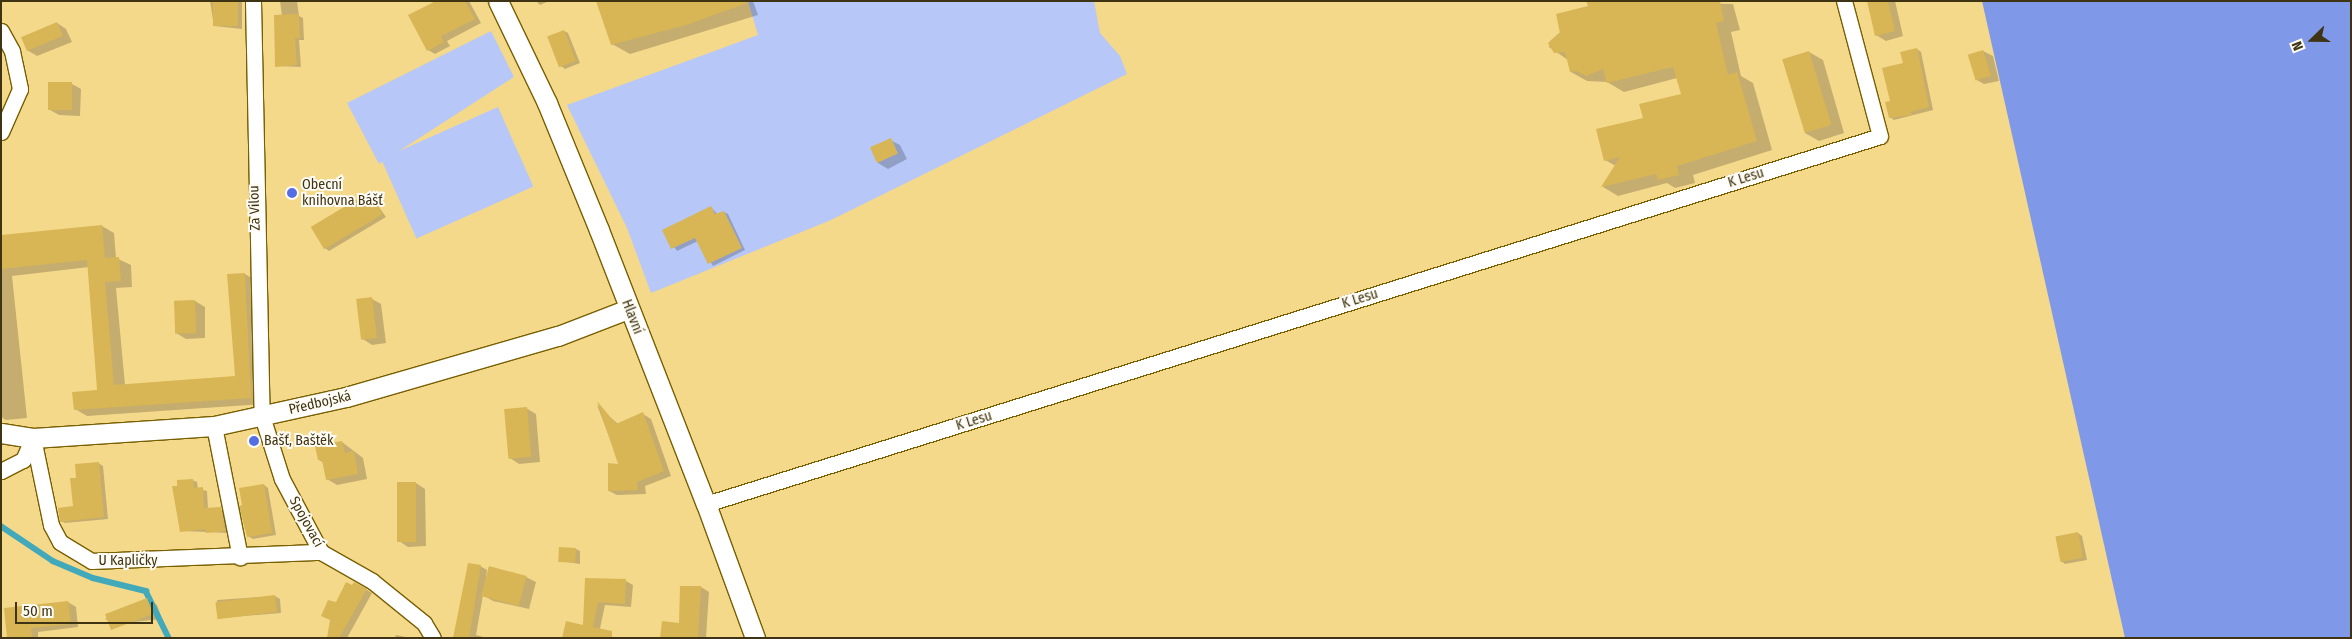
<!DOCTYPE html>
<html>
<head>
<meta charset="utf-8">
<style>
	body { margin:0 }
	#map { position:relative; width:2352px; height:639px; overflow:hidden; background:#f5d98b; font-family:"Fira Sans Condensed",sans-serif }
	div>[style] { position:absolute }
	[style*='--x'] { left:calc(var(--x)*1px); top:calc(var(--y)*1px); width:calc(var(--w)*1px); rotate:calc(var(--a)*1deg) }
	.green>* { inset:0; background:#b7c7f7; transform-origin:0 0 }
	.forest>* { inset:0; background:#8098e8 }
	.shadow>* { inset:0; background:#0003 }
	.stream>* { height:5.5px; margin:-2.75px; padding:0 2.75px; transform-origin:2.75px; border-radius:2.75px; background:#41a9ba }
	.building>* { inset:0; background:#d8b656; transform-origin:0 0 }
	.roads { filter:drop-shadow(1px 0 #785f00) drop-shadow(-1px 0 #785f00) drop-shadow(0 1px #785f00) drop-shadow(0 -1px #785f00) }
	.minor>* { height:15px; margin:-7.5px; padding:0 7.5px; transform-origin:7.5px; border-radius:7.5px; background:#fff }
	.tertiary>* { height:19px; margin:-9.5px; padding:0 9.5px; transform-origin:9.5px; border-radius:9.5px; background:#fff }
	.dots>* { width:14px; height:14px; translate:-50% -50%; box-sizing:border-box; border:2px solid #fffcf5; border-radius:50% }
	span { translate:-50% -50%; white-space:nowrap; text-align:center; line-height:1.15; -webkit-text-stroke:4px #fffcf5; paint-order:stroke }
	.street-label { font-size:14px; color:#3e3312 }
	.poi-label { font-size:14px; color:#3e3312 }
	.left { translate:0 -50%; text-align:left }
	.frame { position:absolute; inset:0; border:2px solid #3e3312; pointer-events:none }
	.north { position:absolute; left:2287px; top:15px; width:50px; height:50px; -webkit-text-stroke:4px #fffcf5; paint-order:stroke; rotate:248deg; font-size:14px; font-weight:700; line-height:20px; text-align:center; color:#3e3312 }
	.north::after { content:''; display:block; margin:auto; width:18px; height:22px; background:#3e3312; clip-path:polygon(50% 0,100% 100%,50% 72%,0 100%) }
	.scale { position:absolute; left:15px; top:602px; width:138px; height:22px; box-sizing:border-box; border:2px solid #3e3312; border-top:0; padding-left:6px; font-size:15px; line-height:18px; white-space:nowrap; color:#3e3312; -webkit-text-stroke:4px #fffcf5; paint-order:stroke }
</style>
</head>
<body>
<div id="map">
	<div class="green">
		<div style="clip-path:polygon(748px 1px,1094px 1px,1100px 33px,1120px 56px,1127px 74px,831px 220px,651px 293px,627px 228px,567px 105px,758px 35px)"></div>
		<div style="clip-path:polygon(491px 31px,514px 77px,379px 164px,347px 103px)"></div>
		<div style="left:498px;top:107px;width:87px;height:128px;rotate:66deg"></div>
	</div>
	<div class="forest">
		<div style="clip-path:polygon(1982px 1px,2351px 1px,2351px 638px,2125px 638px)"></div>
	</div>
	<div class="shadow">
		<div style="clip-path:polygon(210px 1px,242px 1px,242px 29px,214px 26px)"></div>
		<div style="clip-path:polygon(280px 1px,297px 1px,299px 16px,303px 18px,304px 40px,299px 40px,301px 67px,277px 66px,282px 16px)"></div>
		<div style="clip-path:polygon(433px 1px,469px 1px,481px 23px,447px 41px,450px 46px,435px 54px,428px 50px)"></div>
		<div style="clip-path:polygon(536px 1px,549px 1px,540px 5px)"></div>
		<div style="clip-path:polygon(598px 1px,753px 1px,758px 15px,630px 54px,612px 44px)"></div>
		<div style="clip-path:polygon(1588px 1px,1733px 4px,1740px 30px,1731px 32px,1741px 76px,1753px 83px,1772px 150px,1693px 175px,1695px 183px,1675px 188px,1667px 183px,1618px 196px,1603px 187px,1616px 166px,1605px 160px,1682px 95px,1677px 78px,1624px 92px,1607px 82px,1587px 81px,1571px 72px,1568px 60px,1549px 47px,1550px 41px,1589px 7px)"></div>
		<div style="clip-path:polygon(1868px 1px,1895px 1px,1903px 36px,1886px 41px,1876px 35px)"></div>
		<div style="clip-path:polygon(57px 23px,66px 29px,72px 42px,37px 56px,27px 50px)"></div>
		<div style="clip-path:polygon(564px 31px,568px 33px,580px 63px,565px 69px,561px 66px)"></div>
		<div style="clip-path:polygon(1917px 49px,1921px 52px,1933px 110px,1894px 120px,1890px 117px,1892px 102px,1905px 64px)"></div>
		<div style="clip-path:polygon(1983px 51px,1993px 56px,1999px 81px,1984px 84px,1975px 79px)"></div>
		<div style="clip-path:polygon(1809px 52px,1823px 60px,1844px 133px,1819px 141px,1805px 133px)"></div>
		<div style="clip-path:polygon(72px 84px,81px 89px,80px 116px,59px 115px,50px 110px)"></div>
		<div style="clip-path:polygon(890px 140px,900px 145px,907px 159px,888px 169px,878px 163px)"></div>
		<div style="clip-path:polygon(369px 193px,386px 217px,329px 251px,325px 248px,313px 228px)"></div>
		<div style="clip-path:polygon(711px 207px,718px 215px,724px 212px,728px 214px,745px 250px,713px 266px,698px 241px,677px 251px,663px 230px)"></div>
		<div style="clip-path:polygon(102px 226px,114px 233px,116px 258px,131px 265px,132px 287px,116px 288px,125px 385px,237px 377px,245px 274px,257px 281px,263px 404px,87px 416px,75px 409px,99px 391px,89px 267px,12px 276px,27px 418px,6px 420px,1px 417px,1px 236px)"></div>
		<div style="clip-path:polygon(372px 299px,381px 304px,386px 343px,372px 345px,363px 339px)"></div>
		<div style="clip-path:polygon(195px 301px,205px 307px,205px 338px,186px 339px,176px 333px,175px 302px)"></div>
		<div style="clip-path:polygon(597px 405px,618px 424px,643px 414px,651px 419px,671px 476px,645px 486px,646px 494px,617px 495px,609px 491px,620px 465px)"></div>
		<div style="clip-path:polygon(526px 408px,536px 414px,540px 462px,519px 464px,510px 458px)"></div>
		<div style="clip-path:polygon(342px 442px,363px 458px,367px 479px,337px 485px,327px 479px,324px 463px,319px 460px)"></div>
		<div style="clip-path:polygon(98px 463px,103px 466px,108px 519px,65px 523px,61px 521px,74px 507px,78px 479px)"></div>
		<div style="clip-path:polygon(192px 480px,197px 482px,198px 489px,207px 491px,208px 509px,225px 511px,229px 533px,182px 531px,179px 487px)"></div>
		<div style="clip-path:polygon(416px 483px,425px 489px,426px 546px,408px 547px,399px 541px)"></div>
		<div style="clip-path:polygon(264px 485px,268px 488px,276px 535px,253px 539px,248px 536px,243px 507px)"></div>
		<div style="clip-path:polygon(2078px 533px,2082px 536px,2087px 560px,2065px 564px,2061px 561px)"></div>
		<div style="clip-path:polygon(576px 549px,580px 551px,580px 564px,560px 561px)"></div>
		<div style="clip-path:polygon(480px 566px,487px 570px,486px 577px,526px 577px,536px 582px,529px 609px,493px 601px,483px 595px,476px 635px,487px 638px,455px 638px)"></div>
		<div style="clip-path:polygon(586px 580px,626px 581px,633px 585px,631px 607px,605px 605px,598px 638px,584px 626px)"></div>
		<div style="clip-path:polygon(355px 583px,372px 593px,347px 638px,328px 638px,336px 604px)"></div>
		<div style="clip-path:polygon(701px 587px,709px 592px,706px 638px,661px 638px,680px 624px)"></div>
		<div style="clip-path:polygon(275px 596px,280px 599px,281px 613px,222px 618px,218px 615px,217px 600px)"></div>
		<div style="clip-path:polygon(147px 599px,157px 605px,162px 619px,115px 624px,105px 619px)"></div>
		<div style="clip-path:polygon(68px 602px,76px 607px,78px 627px,38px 632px,38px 638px,8px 638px)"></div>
		<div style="clip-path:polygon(396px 635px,411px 638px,395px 638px)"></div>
	</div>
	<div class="stream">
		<div style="--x:1;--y:526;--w:63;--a:33.9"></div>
		<div style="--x:53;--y:561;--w:43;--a:23"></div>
		<div style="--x:93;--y:578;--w:55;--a:13.8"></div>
		<div style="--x:146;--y:591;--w:52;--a:63.9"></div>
	</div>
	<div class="building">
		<div style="left:213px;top:1px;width:25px;height:25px"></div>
		<div style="clip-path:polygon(436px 1px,465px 1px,475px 19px,441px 36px,444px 42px,427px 51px,408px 15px)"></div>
		<div style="clip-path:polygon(596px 1px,747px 1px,747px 3px,686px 25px,611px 45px)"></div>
		<div style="clip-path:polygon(1586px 1px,1720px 1px,1724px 21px,1716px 23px,1728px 75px,1737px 72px,1757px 141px,1677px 166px,1679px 175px,1658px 180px,1656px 174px,1601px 187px,1620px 157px,1604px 161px,1596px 129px,1643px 118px,1639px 104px,1681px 94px,1673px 67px,1607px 83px,1603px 69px,1586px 76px,1577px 71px,1570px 72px,1565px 52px,1554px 53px,1548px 43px,1560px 33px,1556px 14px,1588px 6px)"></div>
		<div style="clip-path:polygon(1867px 1px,1888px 1px,1895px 31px,1875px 36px)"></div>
		<div style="clip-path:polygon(299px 14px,300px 38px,295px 38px,297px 65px,275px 67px,274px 15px)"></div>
		<div style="left:57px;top:22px;width:15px;height:39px;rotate:67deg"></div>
		<div style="left:564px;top:30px;width:33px;height:18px;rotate:69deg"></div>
		<div style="clip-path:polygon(1917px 48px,1929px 107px,1911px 112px,1912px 115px,1889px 118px,1885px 102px,1890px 101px,1882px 68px,1903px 63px,1900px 52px)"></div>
		<div style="left:1983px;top:50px;width:27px;height:16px;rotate:73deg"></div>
		<div style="left:1809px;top:51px;width:77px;height:28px;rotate:73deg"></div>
		<div style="left:48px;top:82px;width:24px;height:28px"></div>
		<div style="left:891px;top:138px;width:17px;height:23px;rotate:66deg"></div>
		<div style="left:369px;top:192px;width:26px;height:68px;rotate:59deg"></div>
		<div style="clip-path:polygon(711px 206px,715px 214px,724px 211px,742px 248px,708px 264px,695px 238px,671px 249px,662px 230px)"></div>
		<div style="clip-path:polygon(102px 225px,105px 258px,119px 257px,121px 281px,105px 282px,114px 385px,235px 376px,227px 274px,245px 273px,251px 398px,74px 410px,72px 392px,97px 390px,87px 260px,1px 269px,1px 235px)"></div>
		<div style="left:372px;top:297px;width:41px;height:16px;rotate:83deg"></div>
		<div style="left:195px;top:300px;width:33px;height:21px;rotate:88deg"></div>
		<div style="clip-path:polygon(597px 401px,616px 424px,643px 412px,664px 471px,637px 482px,638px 490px,608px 491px,608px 463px,618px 464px)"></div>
		<div style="left:527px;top:407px;width:50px;height:23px;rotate:85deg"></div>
		<div style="clip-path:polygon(342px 441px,345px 453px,354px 451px,358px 474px,326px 480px,322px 460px,318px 460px,315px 446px)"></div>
		<div style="clip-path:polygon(99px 462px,104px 517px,60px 522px,58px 508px,73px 506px,70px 478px,76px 478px,75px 464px)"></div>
		<div style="clip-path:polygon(193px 479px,194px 488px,203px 487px,204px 508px,221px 507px,225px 531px,206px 533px,206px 529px,180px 532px,172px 486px,177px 486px,177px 480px)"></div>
		<div style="left:397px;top:482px;width:19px;height:60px"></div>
		<div style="clip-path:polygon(264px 484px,272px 533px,247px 537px,239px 506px,242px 505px,239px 488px)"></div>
		<div style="left:2078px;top:532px;width:26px;height:23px;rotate:79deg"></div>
		<div style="left:559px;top:547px;width:17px;height:15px;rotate:3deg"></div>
		<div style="clip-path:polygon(468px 563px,481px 565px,469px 638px,453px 638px)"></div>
		<div style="left:489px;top:566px;width:39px;height:31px;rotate:15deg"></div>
		<div style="clip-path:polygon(585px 578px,626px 579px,625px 604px,598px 602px,593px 627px,612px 631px,612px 638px,562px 638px,566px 621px,583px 625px)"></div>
		<div style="clip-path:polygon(346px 582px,352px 585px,354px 582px,367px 589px,339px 638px,327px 638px,330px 620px,321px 616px,328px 600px,336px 602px)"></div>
		<div style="clip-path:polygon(680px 586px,701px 586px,698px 638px,660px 638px,662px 621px,679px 623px)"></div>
		<div style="left:275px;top:595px;width:17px;height:60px;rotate:83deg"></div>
		<div style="left:147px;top:598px;width:17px;height:45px;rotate:69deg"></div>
		<div style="clip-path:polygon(68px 601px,71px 624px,31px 628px,32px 638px,7px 638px,4px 608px)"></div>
	</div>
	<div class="roads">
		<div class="minor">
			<div style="--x:253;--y:1;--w:415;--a:88.8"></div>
			<div style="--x:262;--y:416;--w:66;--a:72.4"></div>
			<div style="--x:282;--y:479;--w:83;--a:61.9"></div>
			<div style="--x:321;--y:552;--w:59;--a:29.6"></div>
			<div style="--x:372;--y:581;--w:67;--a:38.9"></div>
			<div style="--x:424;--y:623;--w:17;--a:59"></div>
			<div style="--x:1;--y:31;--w:23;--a:61"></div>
			<div style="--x:12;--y:51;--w:39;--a:78"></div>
			<div style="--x:20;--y:89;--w:47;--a:113.8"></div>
			<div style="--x:214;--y:426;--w:134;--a:78.8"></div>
			<div style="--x:33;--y:438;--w:89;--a:78.3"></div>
			<div style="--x:51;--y:525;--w:19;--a:62"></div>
			<div style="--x:60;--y:542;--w:37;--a:31"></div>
			<div style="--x:92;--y:561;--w:229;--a:-2.3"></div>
			<div style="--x:1;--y:471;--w:25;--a:-27"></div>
			<div style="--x:23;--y:460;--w:24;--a:-66"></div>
			<div style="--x:706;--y:504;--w:1230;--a:-17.4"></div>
			<div style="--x:1880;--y:136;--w:140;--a:-104.9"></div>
		</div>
		<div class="tertiary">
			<div style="--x:498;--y:1;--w:113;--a:64.3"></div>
			<div style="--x:547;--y:103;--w:137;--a:67.7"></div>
			<div style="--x:599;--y:230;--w:294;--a:68.7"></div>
			<div style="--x:706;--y:504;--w:143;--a:69.9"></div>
			<div style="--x:1;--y:433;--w:32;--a:9"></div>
			<div style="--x:33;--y:438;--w:181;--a:-3.8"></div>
			<div style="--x:214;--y:426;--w:135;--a:-12.4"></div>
			<div style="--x:346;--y:397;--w:221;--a:-16.1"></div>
			<div style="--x:558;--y:336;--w:75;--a:-21.1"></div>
		</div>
	</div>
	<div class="dots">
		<div style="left:292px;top:193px;background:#546fe4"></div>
		<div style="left:254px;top:441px;background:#546fe4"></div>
	</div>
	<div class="street-label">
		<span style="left:1746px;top:178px;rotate:-17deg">K Lesu</span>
		<span style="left:255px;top:208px;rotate:-92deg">Za Vilou</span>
		<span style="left:1360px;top:299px;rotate:-17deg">K Lesu</span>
		<span style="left:632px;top:317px;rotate:69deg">Hlavní</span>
		<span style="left:320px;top:403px;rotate:-13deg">Předbojská</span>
		<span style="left:974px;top:421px;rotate:-17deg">K Lesu</span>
		<span style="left:306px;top:522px;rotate:61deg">Spojovací</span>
		<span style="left:128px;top:561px">U Kapličky</span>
	</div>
	<div class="poi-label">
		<span class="left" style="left:302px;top:193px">Obecní<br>knihovna Bášť</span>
		<span class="left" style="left:264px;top:441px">Bašť, Baštěk</span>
	</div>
	<div class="frame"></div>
	<div class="north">N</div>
	<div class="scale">50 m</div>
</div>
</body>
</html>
